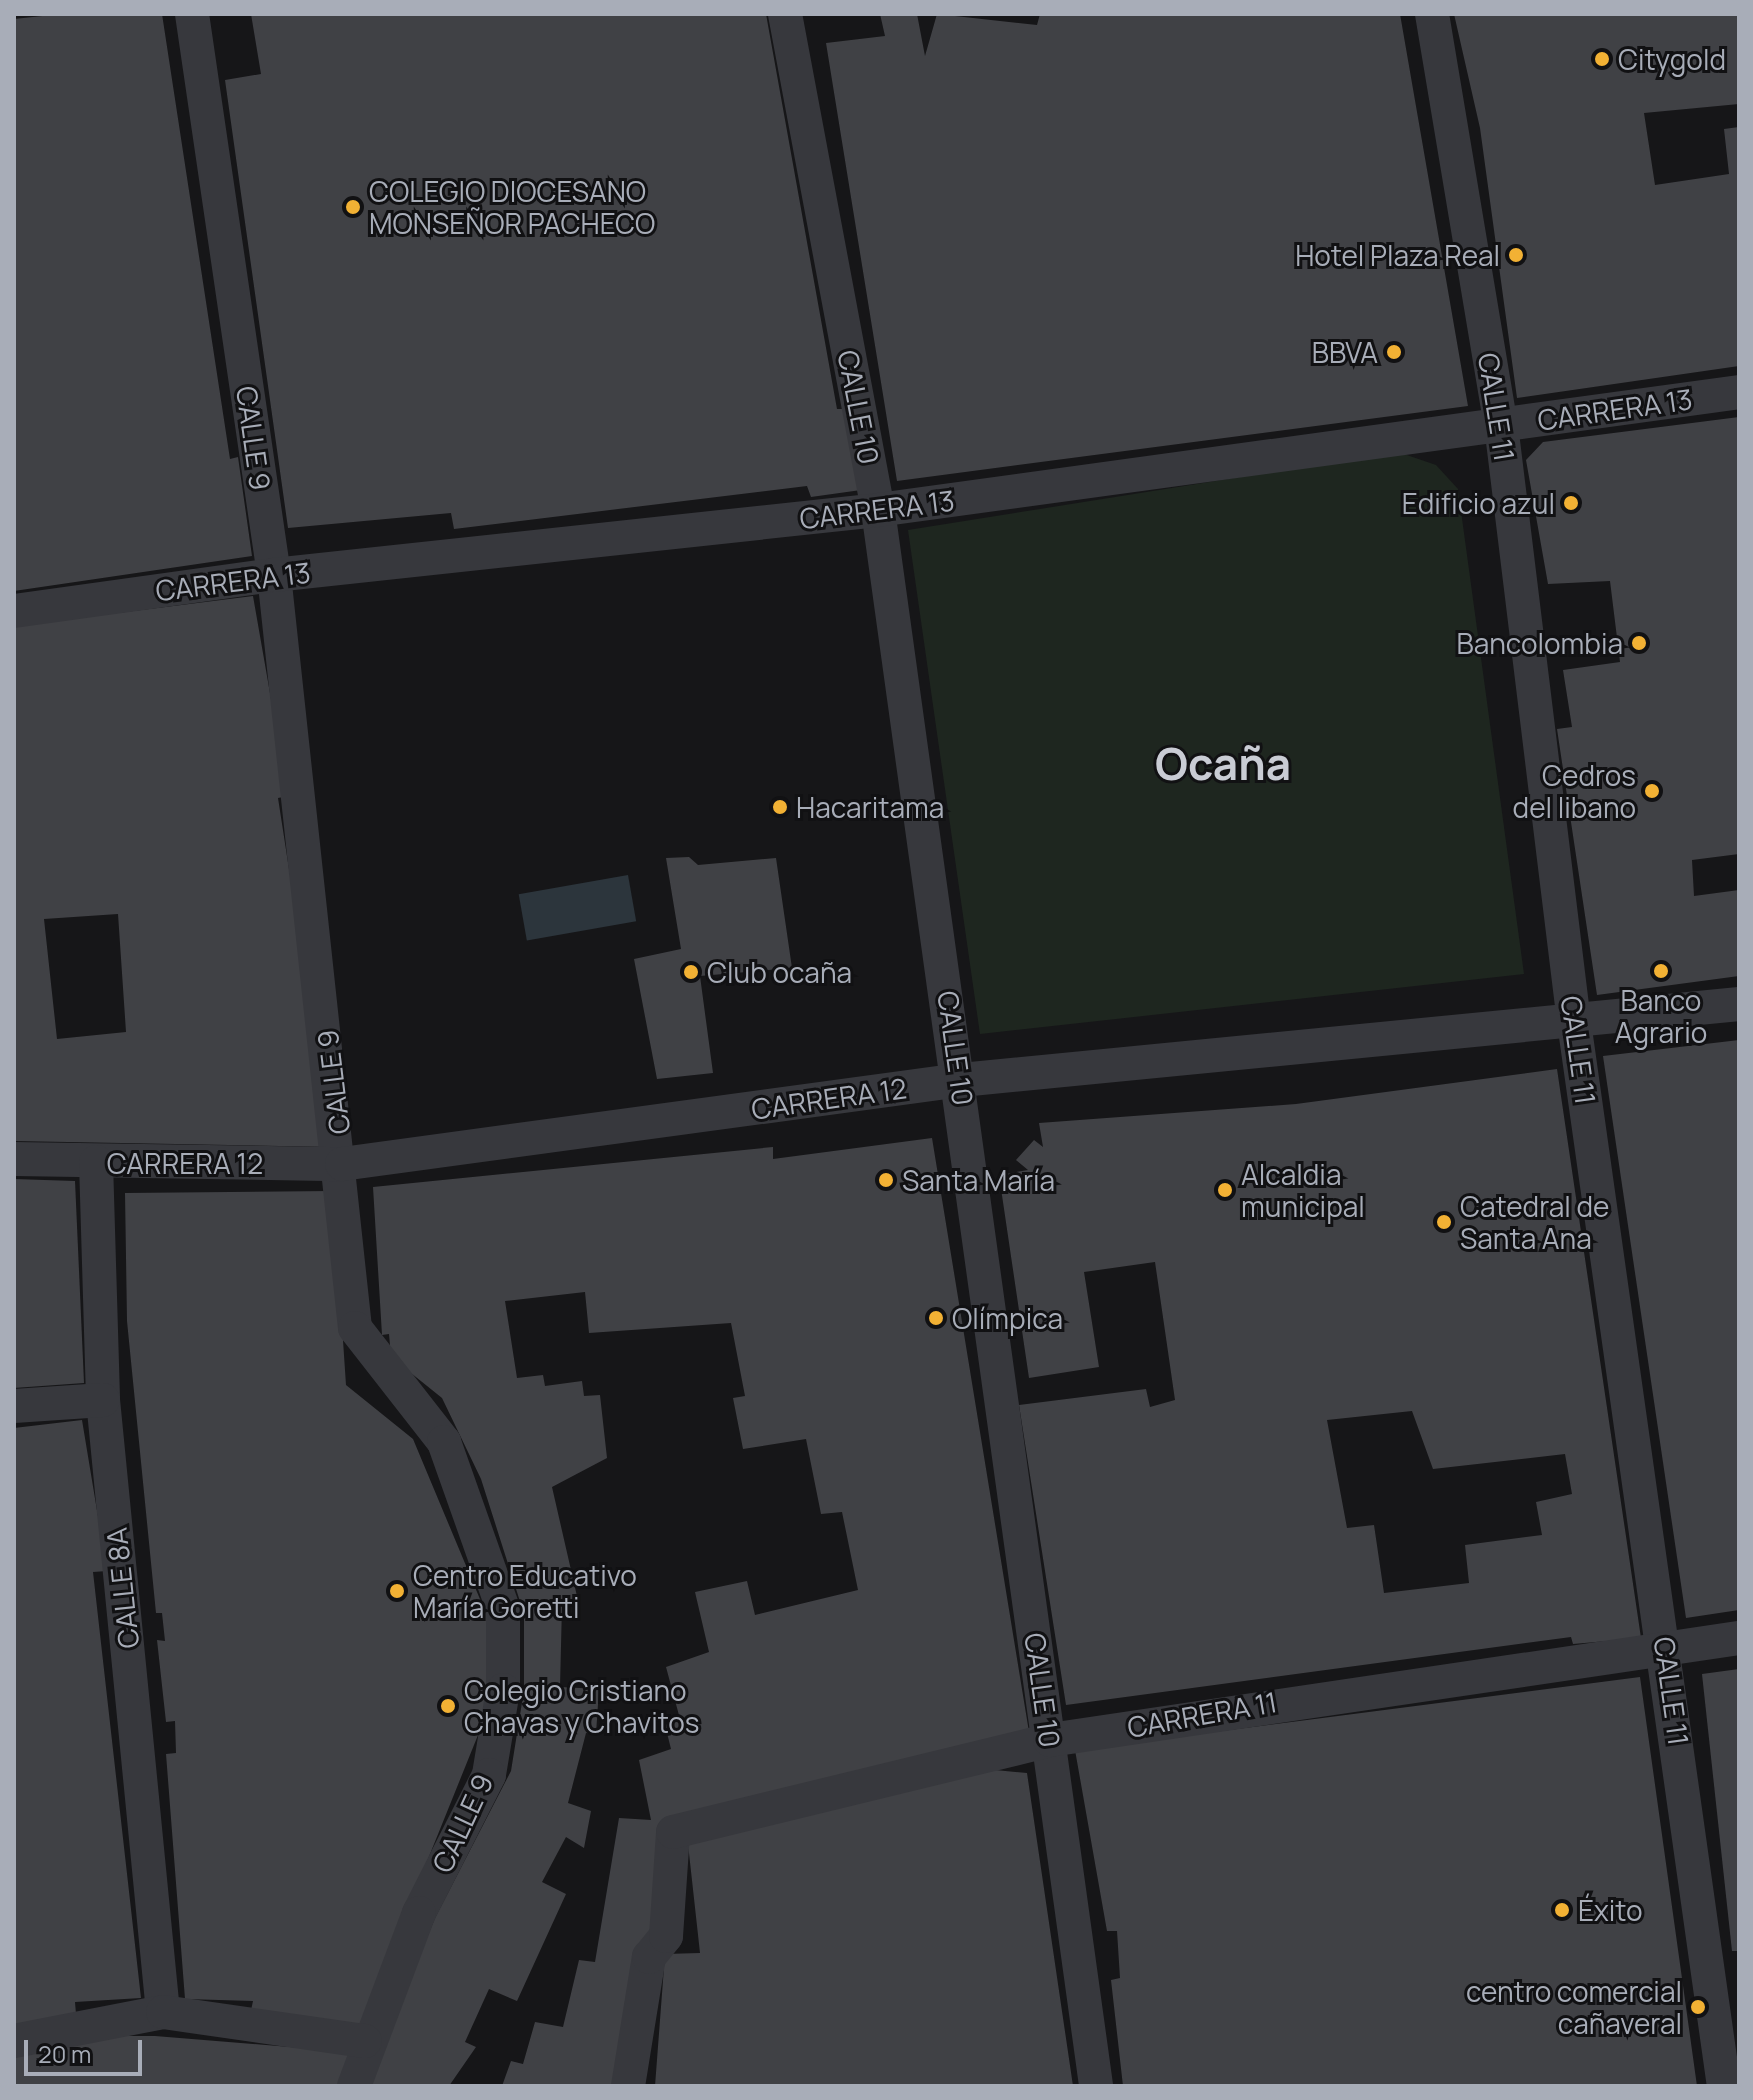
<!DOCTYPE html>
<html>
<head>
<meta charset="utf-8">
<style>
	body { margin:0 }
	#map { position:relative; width:1753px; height:2100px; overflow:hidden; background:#161618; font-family:Manrope,sans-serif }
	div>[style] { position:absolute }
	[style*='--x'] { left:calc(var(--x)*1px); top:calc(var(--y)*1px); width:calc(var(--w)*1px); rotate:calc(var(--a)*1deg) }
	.green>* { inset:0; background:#1e261f }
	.water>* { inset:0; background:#2c353c; transform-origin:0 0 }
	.building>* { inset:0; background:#404145 }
	.street>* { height:34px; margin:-17px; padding:0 17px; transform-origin:17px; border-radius:17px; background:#37383d }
	.dots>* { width:22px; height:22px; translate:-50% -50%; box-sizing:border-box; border:4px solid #111113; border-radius:50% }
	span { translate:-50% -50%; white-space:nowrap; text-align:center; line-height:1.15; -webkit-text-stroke:6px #111113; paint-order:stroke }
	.poi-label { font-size:28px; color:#a8adb8 }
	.left { translate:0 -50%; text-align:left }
	.right { translate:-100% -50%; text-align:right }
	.street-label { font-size:28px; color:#a8adb8 }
	.town-label { font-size:44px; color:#c9ccd4; font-weight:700 }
	.frame { position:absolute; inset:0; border:16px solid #a8adb8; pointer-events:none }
	.scale { position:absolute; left:24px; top:2040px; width:118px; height:36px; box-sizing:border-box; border:4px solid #a8adb8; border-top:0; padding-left:10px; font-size:24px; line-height:28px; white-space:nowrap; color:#a8adb8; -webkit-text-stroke:6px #111113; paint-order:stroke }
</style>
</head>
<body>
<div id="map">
	<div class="green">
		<div style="clip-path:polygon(1398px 452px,1436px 465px,1458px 489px,1524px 974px,980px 1034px,908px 530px)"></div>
	</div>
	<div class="water">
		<div style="left:628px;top:875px;width:47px;height:111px;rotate:80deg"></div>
	</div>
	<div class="building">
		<div style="clip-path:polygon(61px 14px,162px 14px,230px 459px,238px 457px,252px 556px,14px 591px,14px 19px)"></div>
		<div style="clip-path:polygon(251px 14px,766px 14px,837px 409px,846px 409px,861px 490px,811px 497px,807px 486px,454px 529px,451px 513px,288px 528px,225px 80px,261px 74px)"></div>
		<div style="clip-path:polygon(880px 14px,917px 14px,925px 56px,937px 14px,1037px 25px,1040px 14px,1400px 14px,1468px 406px,897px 481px,826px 43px,885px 36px)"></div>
		<div style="clip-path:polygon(1454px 14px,1739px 14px,1739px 104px,1644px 113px,1655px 185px,1729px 174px,1724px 129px,1739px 127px,1739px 366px,1517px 398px,1480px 128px)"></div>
		<div style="clip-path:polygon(1739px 417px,1739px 854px,1692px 860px,1694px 896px,1739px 890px,1739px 976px,1597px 995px,1557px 729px,1572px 727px,1563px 670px,1620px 662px,1610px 581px,1548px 584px,1526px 460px,1543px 442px)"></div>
		<div style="clip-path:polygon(evenodd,253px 596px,288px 796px,278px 798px,332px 1147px,14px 1141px,14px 626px,253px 596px,118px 914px,126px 1032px,57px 1039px,44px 919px,118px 914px)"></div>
		<div style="clip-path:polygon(689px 857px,698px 865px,776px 858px,792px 968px,700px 976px,713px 1073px,657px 1079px,634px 959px,681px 949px,666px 858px)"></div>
		<div style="clip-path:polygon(1739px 1040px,1739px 1610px,1686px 1618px,1603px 1056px)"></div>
		<div style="clip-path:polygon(evenodd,1557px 1069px,1641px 1638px,1573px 1644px,1571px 1637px,1066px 1705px,1019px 1405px,1146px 1389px,1150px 1407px,1175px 1400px,1155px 1262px,1084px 1272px,1099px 1367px,1029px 1378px,999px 1175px,1028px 1170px,1016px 1160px,1034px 1140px,1043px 1147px,1039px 1123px,1296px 1104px,1557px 1069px,1412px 1411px,1433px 1469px,1565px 1454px,1572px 1494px,1536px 1502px,1542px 1535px,1465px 1545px,1469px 1583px,1384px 1593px,1374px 1525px,1347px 1528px,1327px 1420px,1412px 1411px)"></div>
		<div style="clip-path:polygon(932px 1138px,1029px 1732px,664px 1825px,660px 1892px,619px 2086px,502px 2086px,511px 2061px,523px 2064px,535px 2022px,563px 2027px,579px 1960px,595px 1962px,619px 1818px,651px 1820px,639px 1760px,671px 1749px,665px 1725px,680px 1719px,666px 1667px,709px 1652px,695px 1592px,747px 1581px,755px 1615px,858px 1590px,842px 1512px,821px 1514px,806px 1439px,743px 1449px,733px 1398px,745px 1396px,731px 1323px,589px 1333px,585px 1292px,505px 1301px,517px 1378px,543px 1375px,545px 1386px,582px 1381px,584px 1396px,600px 1395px,607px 1458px,552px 1487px,579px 1605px,562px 1605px,560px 1687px,599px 1689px,596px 1734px,586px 1733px,568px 1803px,591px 1811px,584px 1848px,566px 1837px,542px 1882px,566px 1894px,517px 2001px,489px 1989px,465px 2042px,476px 2047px,449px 2086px,367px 2086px,435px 1918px,511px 1771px,524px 1690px,524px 1614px,481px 1479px,442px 1398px,391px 1357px,389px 1334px,382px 1335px,373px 1187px,773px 1147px,773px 1159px)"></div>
		<div style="clip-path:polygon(14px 1179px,75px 1181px,84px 1383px,14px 1388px)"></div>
		<div style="clip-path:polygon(333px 1191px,346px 1385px,413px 1439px,495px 1635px,497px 1688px,357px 2035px,250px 2015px,253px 2001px,185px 1999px,166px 1754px,176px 1753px,175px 1721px,166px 1722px,157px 1640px,165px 1641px,162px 1613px,156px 1613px,127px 1321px,125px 1193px)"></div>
		<div style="clip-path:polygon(82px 1420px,107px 1571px,93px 1572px,141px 1998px,75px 2002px,76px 2014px,14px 2028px,14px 1428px)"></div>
		<div style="clip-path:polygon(1739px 1669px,1739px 1951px,1732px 1951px,1702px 1674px)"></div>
		<div style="clip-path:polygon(1640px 1677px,1697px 2086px,1123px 2086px,1111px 1980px,1120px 1978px,1117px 1931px,1107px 1931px,1075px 1750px)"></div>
		<div style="clip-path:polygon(995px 1770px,1027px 1773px,1073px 2086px,655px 2086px,665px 1954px,700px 1953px,688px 1844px)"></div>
		<div style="clip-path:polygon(86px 2036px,155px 2036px,350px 2052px,342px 2086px,14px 2086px,14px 2058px)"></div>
	</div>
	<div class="street">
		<div style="--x:192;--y:14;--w:567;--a:81.68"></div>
		<div style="--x:274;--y:575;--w:757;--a:83.86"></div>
		<div style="--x:355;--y:1328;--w:145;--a:52"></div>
		<div style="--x:444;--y:1442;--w:177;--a:70.5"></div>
		<div style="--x:503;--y:1609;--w:81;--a:90"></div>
		<div style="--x:503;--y:1690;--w:86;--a:99.4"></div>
		<div style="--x:489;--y:1775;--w:155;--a:116.9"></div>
		<div style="--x:419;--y:1913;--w:185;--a:110.6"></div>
		<div style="--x:785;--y:14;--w:505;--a:79.38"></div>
		<div style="--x:878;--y:510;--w:1591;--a:82.12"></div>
		<div style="--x:1432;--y:14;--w:417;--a:80.5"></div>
		<div style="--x:1501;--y:425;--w:601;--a:83.03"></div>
		<div style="--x:1574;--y:1022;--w:1075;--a:81.98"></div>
		<div style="--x:14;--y:611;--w:262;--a:-7.9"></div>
		<div style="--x:274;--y:575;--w:607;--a:-6.14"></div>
		<div style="--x:878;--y:510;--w:869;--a:-7.8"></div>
		<div style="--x:14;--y:1159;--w:328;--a:0.9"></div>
		<div style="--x:342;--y:1164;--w:625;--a:-7.73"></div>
		<div style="--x:961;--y:1080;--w:782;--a:-5.58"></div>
		<div style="--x:96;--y:1162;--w:238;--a:88.3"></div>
		<div style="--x:103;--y:1400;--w:615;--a:84.4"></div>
		<div style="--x:14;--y:1406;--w:89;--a:-3.9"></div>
		<div style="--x:14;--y:2041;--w:152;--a:-11"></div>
		<div style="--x:163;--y:2012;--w:204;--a:8.2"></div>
		<div style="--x:628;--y:2086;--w:131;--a:-80.8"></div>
		<div style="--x:649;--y:1957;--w:27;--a:-51"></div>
		<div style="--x:666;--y:1936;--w:104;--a:-86.1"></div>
		<div style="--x:673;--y:1832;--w:388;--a:-13.7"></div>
		<div style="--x:1050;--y:1740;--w:697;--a:-8.42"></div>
	</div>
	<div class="dots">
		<div style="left:1602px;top:59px;background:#f2b134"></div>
		<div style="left:353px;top:207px;background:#f2b134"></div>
		<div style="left:1516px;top:255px;background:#f2b134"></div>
		<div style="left:1394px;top:352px;background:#f2b134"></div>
		<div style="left:1571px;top:503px;background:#f2b134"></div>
		<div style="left:1639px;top:643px;background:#f2b134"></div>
		<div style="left:1652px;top:791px;background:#f2b134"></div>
		<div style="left:780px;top:807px;background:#f2b134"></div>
		<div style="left:1661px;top:971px;background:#f2b134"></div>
		<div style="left:691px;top:972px;background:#f2b134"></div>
		<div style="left:886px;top:1180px;background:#f2b134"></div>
		<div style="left:1225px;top:1190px;background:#f2b134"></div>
		<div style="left:1444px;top:1222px;background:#f2b134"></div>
		<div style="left:936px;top:1318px;background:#f2b134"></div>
		<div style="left:397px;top:1591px;background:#f2b134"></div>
		<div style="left:448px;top:1706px;background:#f2b134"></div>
		<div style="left:1562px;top:1910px;background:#f2b134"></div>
		<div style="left:1698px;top:2007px;background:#f2b134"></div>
	</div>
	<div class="poi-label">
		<span class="left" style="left:1618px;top:59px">Citygold</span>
		<span class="left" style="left:369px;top:207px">COLEGIO DIOCESANO<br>MONSEÑOR PACHECO</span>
		<span class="right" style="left:1500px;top:255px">Hotel Plaza Real</span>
		<span class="right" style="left:1378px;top:352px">BBVA</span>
		<span class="right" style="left:1555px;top:503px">Edificio azul</span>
		<span class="right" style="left:1623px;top:643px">Bancolombia</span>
		<span class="right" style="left:1636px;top:791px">Cedros<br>del libano</span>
		<span class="left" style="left:796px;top:807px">Hacaritama</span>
		<span class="left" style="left:707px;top:972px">Club ocaña</span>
		<span style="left:1661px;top:1016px">Banco<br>Agrario</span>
		<span class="left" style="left:1241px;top:1190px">Alcaldia<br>municipal</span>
		<span class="left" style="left:902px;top:1180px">Santa María</span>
		<span class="left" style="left:1460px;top:1222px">Catedral de<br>Santa Ana</span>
		<span class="left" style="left:952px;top:1318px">Olímpica</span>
		<span class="left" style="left:413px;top:1591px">Centro Educativo<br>María Goretti</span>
		<span class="left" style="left:464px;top:1706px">Colegio Cristiano<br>Chavas y Chavitos</span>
		<span class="left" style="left:1578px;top:1910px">Éxito</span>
		<span class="right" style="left:1682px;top:2007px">centro comercial<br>cañaveral</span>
	</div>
	<div class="street-label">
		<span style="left:859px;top:407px;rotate:79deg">CALLE 10</span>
		<span style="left:1497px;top:407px;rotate:81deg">CALLE 11</span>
		<span style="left:1615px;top:409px;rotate:-8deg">CARRERA 13</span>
		<span style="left:254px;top:438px;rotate:82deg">CALLE 9</span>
		<span style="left:877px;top:509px;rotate:-7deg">CARRERA 13</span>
		<span style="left:233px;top:581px;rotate:-7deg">CARRERA 13</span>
		<span style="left:956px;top:1048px;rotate:82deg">CALLE 10</span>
		<span style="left:1579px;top:1050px;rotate:82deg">CALLE 11</span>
		<span style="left:333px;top:1082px;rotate:-97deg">CALLE 9</span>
		<span style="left:829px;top:1098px;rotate:-8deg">CARRERA 12</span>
		<span style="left:185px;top:1163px">CARRERA 12</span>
		<span style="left:122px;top:1588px;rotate:-96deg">CALLE 8A</span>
		<span style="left:1043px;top:1690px;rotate:82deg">CALLE 10</span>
		<span style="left:1672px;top:1691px;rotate:82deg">CALLE 11</span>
		<span style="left:1202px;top:1714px;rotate:-10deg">CARRERA 11</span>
		<span style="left:462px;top:1823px;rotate:-65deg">CALLE 9</span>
	</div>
	<div class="town-label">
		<span style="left:1223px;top:763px">Ocaña</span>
	</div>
	<div class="frame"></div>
	<div class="scale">20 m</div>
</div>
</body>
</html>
